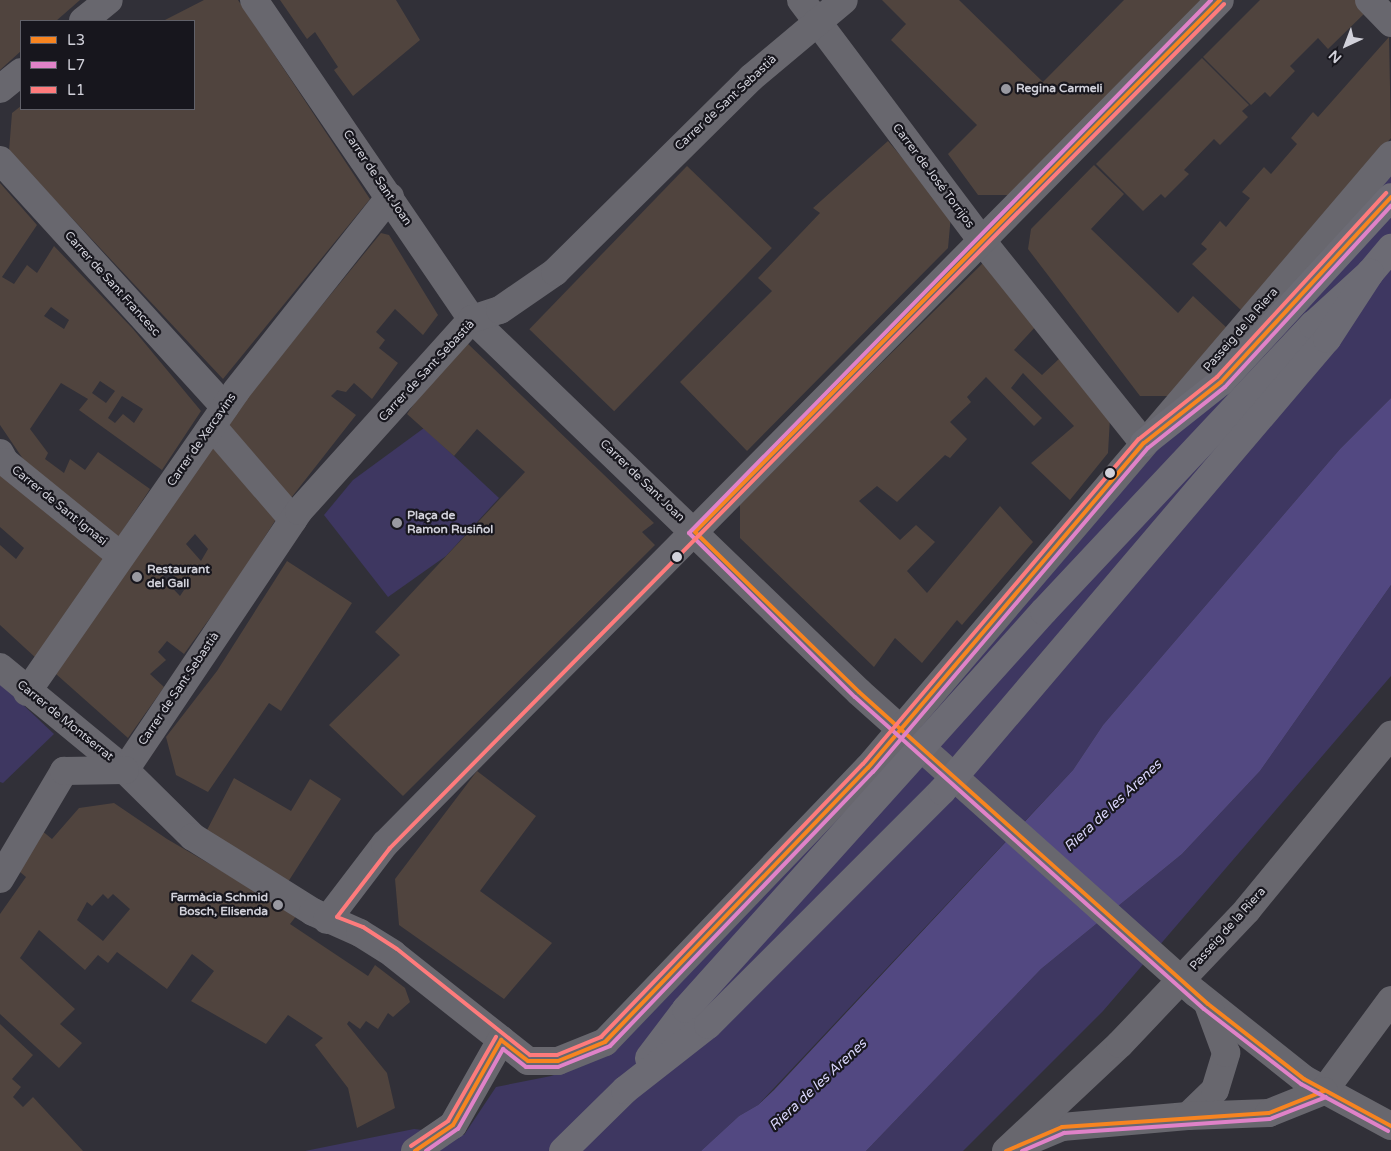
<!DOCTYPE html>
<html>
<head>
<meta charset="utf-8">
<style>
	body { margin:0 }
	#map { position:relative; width:1391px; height:1151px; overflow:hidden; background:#313038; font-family:"Varela Round",sans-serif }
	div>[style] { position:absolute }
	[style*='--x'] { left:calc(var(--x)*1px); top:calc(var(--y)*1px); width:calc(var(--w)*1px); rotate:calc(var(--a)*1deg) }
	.green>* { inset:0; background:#3e3761 }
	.water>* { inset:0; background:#524881 }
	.building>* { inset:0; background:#50443e; transform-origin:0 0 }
	.street>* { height:28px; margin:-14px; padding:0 14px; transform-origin:14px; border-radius:14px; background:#68676e }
	.secondary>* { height:28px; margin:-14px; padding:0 14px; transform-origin:14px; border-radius:14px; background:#6c6b74 }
	.bus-1>* { height:4px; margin:-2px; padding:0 2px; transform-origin:2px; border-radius:2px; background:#f78420 }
	.bus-2>* { height:4px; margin:-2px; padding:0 2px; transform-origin:2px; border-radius:2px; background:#e082c8 }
	.bus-3>* { height:4px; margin:-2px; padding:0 2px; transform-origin:2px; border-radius:2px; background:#fe7b7c }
	.dots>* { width:14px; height:14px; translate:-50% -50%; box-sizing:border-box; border:2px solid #17161d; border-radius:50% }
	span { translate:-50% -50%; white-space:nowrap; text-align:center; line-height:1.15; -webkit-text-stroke:4.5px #17161d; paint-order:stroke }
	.poi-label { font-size:12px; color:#d1d1da; font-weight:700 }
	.left { translate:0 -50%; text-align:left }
	.right { translate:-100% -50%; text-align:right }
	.street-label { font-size:12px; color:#d1d1da }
	.water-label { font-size:14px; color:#d8d4fa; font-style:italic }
	.legend { position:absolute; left:20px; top:20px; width:175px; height:90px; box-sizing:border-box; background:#17161d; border:1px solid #616169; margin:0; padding:6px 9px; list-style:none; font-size:15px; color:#d1d1da }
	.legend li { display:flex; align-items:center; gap:10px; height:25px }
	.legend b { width:25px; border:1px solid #616169 }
	.north { position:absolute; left:1321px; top:20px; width:50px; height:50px; -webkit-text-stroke:4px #17161d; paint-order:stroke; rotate:223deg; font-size:14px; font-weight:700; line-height:20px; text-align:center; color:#d1d1da }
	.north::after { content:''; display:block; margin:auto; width:18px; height:22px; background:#d1d1da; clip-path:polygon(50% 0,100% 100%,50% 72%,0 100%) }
</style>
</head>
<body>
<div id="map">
	<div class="green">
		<div style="clip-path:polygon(1391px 175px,1391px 398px,1340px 449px,1103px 725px,1073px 770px,758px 1105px,739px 1116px,701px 1151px,305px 1151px,414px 1129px,464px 1135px,496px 1087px,551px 1076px,599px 1059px)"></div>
		<div style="clip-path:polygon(424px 428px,499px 498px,446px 556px,388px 597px,324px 515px,353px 480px)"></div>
		<div style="clip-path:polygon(1391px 585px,1391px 676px,1103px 1011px,963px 1151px,866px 1151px,1041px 969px,1182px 854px,1260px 771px)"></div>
		<div style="clip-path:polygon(0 683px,54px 734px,3px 783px,0 782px)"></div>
	</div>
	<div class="water">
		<div style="clip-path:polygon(1391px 398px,1391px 585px,1260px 771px,1182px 854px,1041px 969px,866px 1151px,701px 1151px,739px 1116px,758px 1105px,774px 1090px,1073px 770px,1103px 725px,1340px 449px)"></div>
	</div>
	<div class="building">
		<div style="clip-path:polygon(0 0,80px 0,56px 21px,21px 21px,21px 51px,0 70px)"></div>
		<div style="clip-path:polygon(204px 0,238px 0,370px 199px,223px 379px,9px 151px,12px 113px,21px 106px,21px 109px,194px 109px,194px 21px,163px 21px)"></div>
		<div style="clip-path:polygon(280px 0,396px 0,420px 40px,353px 96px,334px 70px,338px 67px,315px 32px,307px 39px)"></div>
		<div style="clip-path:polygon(882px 0,959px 0,1043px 82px,1124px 0,1204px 0,1011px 195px,978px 195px,948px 154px,977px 125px,891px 40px,906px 24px)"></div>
		<div style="clip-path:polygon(1260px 0,1356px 0,1367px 11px,1328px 49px,1318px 38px,1290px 66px,1295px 71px,1270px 97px,1265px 92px,1251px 105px,1203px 57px)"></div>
		<div style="clip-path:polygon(1389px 37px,1391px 138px,1242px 311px,1192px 264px,1207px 249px,1201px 244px,1220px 221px,1226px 227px,1250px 198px,1242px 192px,1264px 167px,1271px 174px,1297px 144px,1291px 138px,1313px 112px,1318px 117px)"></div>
		<div style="clip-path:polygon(1202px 58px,1249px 105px,1242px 111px,1248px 117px,1220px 145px,1214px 139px,1184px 170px,1189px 174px,1165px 198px,1161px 194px,1143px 211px,1096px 164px)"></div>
		<div style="clip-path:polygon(888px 141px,951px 215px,948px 248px,747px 451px,680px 382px,772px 291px,758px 278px,820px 213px,813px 208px)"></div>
		<div style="clip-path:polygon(1094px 165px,1124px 194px,1091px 229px,1178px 313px,1193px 296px,1228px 329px,1171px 396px,1140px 396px,1028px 249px,1031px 229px)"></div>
		<div style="left:687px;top:166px;width:118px;height:227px;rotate:44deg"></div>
		<div style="clip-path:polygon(evenodd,0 183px,37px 225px,2px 277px,14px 284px,27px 265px,37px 273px,54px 246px,133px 329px,201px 411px,162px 470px,79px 410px,88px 399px,61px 383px,30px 429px,48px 453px,45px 459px,64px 473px,70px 459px,85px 470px,98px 452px,150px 489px,115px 542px,36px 478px,0 425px,0 183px,51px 307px,69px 320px,64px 329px,44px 316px,51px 307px,0 183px,100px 381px,115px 391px,106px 403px,92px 393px,100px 381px,0 183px,122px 396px,143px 409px,134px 423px,123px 414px,115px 423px,108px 418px,122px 396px)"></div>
		<div style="clip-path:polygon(381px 233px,389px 235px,438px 315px,423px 335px,395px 309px,376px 332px,385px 340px,379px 348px,398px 363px,372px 399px,354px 383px,346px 392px,337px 390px,331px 396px,356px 415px,291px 498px,223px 426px)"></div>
		<div style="clip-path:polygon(986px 260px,1037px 325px,1014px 350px,1042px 375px,1061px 357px,1110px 418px,1108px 453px,1070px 500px,1031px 463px,1074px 426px,1023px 373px,1011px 388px,1042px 418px,1034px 426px,986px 377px,967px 397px,971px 402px,950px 422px,967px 439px,950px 458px,945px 455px,897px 502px,877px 486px,859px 501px,900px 540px,916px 525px,935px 542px,907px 571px,927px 593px,1000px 506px,1033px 542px,962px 625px,957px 620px,922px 663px,895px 638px,874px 667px,740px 538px,740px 502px)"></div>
		<div style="clip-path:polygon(465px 341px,654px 523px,642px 532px,655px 545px,403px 796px,329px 725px,400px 655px,375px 632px,525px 472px,477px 429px,454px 456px,407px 414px,429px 382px)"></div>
		<div style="clip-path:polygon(evenodd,212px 439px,280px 513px,236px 582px,184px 654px,167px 641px,158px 652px,166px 660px,150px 674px,164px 687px,128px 738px,56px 674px,212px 439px,195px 534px,208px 549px,201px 561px,186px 544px,195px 534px,212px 439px,169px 571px,186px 587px,180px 596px,162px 577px,169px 571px)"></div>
		<div style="clip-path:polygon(0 469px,105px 557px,37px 659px,0 625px,0 545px,16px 559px,24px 548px,0 527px)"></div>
		<div style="clip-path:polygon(287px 561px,352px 603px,281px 711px,269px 703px,208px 792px,176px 775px,166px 737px,217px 671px)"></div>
		<div style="clip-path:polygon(477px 771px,536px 816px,480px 891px,552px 943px,504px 999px,399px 925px,395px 879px)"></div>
		<div style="clip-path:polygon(234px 778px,291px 811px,310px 779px,341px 799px,288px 882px,206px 832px)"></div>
		<div style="clip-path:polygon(evenodd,114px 803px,167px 839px,297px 915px,290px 924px,368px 976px,375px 965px,405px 988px,410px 1002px,393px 1017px,388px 1013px,378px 1029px,366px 1021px,360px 1029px,349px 1021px,347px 1024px,387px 1073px,395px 1108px,357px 1128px,348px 1088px,315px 1045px,323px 1038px,288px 1015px,266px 1044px,191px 1001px,214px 971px,192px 954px,167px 989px,117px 952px,108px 963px,98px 955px,85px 970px,39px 930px,20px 958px,75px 1009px,60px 1024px,82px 1043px,59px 1068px,0 1014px,0 914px,26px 877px,14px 867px,41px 830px,52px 839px,79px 808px,114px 803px,103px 894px,108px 899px,113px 894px,130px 909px,103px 941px,77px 920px,87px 902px,92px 906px,103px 894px)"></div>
		<div style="clip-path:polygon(0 1024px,33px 1055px,12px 1079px,21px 1087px,13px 1097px,23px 1107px,33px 1097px,83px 1151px,0 1151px)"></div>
	</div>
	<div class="street">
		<div style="--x:254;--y:0;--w:386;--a:55.7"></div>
		<div style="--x:472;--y:319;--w:537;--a:43.94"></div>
		<div style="--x:859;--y:692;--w:452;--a:41.8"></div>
		<div style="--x:1196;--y:993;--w:138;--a:38.5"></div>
		<div style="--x:1304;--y:1079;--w:99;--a:28.4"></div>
		<div style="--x:801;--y:0;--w:301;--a:53.1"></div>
		<div style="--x:982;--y:241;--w:259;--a:51.3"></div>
		<div style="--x:1369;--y:0;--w:32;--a:46"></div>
		<div style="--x:83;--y:21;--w:33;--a:-39"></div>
		<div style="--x:0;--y:89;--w:27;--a:-39"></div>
		<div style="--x:0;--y:160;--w:334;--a:47.7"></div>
		<div style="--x:212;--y:426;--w:124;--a:49.2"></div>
		<div style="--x:0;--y:453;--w:10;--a:61"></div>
		<div style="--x:5;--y:462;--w:149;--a:39"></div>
		<div style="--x:0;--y:667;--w:162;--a:39.5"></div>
		<div style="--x:125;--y:770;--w:95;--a:44.6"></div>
		<div style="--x:193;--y:837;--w:142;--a:32"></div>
		<div style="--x:313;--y:912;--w:51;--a:24.1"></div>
		<div style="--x:360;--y:933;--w:39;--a:32"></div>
		<div style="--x:393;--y:954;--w:172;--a:38.4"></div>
		<div style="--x:528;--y:1061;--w:30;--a:0"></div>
		<div style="--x:558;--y:1061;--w:51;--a:-22"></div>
		<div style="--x:605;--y:1042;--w:380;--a:-46.2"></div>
		<div style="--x:868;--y:768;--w:806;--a:-49.53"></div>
		<div style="--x:27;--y:692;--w:366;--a:-55.2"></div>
		<div style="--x:236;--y:391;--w:248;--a:-51.6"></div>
		<div style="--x:125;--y:770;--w:312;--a:-56.1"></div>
		<div style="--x:299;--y:511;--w:258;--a:-48"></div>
		<div style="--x:472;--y:319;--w:29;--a:-18"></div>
		<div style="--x:500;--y:310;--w:67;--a:-34.6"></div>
		<div style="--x:555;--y:272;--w:276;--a:-44.7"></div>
		<div style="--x:751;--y:78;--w:121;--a:-40"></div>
		<div style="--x:0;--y:879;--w:126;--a:-59.3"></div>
		<div style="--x:64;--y:771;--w:61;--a:-0.9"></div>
		<div style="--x:327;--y:920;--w:96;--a:-52.7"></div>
		<div style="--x:385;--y:844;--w:1187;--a:-45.31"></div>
		<div style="--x:1324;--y:1091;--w:113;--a:-53.6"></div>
		<div style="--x:1188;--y:1116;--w:37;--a:-44"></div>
		<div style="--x:1215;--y:1090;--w:39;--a:-73"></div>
		<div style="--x:1226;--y:1053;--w:52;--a:-110.2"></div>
		<div style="--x:1024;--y:1143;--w:41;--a:-22.8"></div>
		<div style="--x:1062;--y:1127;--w:126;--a:-5"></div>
		<div style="--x:1188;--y:1116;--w:81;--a:-2.1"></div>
		<div style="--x:1269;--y:1113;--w:59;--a:-21.8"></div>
		<div style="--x:415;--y:1151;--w:46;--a:-34.4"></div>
		<div style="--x:453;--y:1125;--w:98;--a:-60.5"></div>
		<div style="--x:1006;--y:1151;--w:156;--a:-43.2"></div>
		<div style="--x:1120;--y:1044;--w:185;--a:-46.5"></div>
		<div style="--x:1247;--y:910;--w:227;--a:-50.6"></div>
	</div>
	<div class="secondary">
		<div style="--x:1144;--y:443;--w:98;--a:-38.4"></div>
		<div style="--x:1221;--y:382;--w:251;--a:-47.4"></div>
		<div style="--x:649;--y:1058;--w:61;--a:-52.9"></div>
		<div style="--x:686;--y:1009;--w:535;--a:-48.03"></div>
		<div style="--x:1044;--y:611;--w:393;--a:-46.8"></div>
		<div style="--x:1313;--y:325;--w:77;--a:-42.4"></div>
		<div style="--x:1370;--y:273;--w:33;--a:-50"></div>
		<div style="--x:563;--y:1151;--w:87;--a:-44.5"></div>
		<div style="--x:625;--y:1090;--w:105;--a:-38.1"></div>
		<div style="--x:708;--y:1025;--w:331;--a:-45"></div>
		<div style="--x:942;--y:791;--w:594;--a:-49.58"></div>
		<div style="--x:1327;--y:339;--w:79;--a:-56.9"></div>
	</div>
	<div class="bus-1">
		<div style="--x:1220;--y:0;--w:747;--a:134.62"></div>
		<div style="--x:695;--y:532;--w:229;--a:44.3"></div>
		<div style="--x:859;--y:692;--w:468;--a:41.8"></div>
		<div style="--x:1208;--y:1004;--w:122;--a:38"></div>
		<div style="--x:1304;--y:1079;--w:99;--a:28.4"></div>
		<div style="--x:415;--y:1151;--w:46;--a:-34.4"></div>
		<div style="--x:453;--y:1125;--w:98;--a:-60.5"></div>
		<div style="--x:501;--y:1040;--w:34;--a:38"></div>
		<div style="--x:528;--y:1061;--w:30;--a:0"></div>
		<div style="--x:558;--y:1061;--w:51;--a:-22"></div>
		<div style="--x:605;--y:1042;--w:380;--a:-46.2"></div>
		<div style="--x:868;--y:768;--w:426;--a:-49.7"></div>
		<div style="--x:1144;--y:443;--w:98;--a:-38.4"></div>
		<div style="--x:1221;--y:382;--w:251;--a:-47.4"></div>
		<div style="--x:1006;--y:1151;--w:61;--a:-23.2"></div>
		<div style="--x:1062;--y:1127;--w:207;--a:-3.9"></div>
		<div style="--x:1269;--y:1113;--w:59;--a:-21.8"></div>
	</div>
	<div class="bus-2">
		<div style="--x:1211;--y:0;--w:746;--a:134.4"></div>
		<div style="--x:689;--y:533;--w:233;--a:44.7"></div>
		<div style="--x:855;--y:697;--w:468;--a:41.8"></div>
		<div style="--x:1204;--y:1009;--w:123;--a:37.7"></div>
		<div style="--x:1301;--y:1084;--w:99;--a:28.4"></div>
		<div style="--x:426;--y:1151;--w:39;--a:-35"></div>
		<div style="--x:458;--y:1129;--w:92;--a:-60.6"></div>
		<div style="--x:503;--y:1049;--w:29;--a:38"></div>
		<div style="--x:526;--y:1067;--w:32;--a:0"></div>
		<div style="--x:558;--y:1067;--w:56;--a:-22"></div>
		<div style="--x:610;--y:1046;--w:380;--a:-46.2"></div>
		<div style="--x:873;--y:772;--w:425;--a:-49.7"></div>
		<div style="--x:1148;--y:448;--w:98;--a:-38.4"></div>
		<div style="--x:1225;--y:387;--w:246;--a:-47.5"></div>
		<div style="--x:1022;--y:1151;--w:46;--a:-23.2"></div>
		<div style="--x:1064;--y:1133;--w:206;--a:-3.9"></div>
		<div style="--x:1270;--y:1119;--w:60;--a:-21.4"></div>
	</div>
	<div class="bus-3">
		<div style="--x:1224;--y:4;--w:1187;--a:134.66"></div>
		<div style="--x:390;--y:848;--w:87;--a:127.5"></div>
		<div style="--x:337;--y:917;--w:28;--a:21"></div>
		<div style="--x:363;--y:927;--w:40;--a:32.9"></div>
		<div style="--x:397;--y:949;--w:170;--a:38.6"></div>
		<div style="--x:530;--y:1055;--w:27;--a:0"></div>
		<div style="--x:557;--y:1055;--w:48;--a:-22.2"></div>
		<div style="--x:601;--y:1037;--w:378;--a:-46.2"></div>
		<div style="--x:863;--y:764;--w:426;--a:-49.7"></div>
		<div style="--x:1139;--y:439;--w:100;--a:-38.5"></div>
		<div style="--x:1217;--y:377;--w:250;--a:-47.4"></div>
		<div style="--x:411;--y:1146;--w:45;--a:-34"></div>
		<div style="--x:448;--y:1121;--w:97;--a:-60.3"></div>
	</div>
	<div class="dots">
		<div style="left:1006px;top:89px;background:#9999a1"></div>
		<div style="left:1110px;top:473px;background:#d1d1da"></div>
		<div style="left:397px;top:523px;background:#9999a1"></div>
		<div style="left:677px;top:557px;background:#d1d1da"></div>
		<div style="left:137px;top:577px;background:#9999a1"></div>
		<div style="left:278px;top:905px;background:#9999a1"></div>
	</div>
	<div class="poi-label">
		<span class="left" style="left:1016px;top:89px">Regina Carmeli</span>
		<span class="left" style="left:407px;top:523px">Plaça de<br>Ramon Rusiñol</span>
		<span class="left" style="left:147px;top:577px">Restaurant<br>del Gall</span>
		<span class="right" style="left:268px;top:905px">Farmàcia Schmid<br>Bosch, Elisenda</span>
	</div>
	<div class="street-label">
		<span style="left:726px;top:103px;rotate:-43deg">Carrer de Sant Sebastià</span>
		<span style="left:933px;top:176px;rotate:53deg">Carrer de José Torrijos</span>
		<span style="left:377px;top:178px;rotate:56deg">Carrer de Sant Joan</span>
		<span style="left:112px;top:284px;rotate:48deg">Carrer de Sant Francesc</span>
		<span style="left:1241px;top:330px;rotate:-49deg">Passeig de la Riera</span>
		<span style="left:427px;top:371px;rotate:-47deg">Carrer de Sant Sebastià</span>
		<span style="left:202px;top:440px;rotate:-55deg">Carrer de Xercavins</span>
		<span style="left:642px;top:481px;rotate:44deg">Carrer de Sant Joan</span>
		<span style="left:59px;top:506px;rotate:39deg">Carrer de Sant Ignasi</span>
		<span style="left:179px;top:689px;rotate:-56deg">Carrer de Sant Sebastià</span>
		<span style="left:65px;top:721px;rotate:39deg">Carrer de Montserrat</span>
		<span style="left:1228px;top:929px;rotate:-48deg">Passeig de la Riera</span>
	</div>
	<div class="water-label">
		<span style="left:1113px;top:806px;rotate:-43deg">Riera de les Arenes</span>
		<span style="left:818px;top:1085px;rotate:-43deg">Riera de les Arenes</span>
	</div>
	<ul class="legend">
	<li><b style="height:6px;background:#f78420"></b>L3</li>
	<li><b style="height:6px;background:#e082c8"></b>L7</li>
	<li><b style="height:6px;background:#fe7b7c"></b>L1</li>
	</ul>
	<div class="north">N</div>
</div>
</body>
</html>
